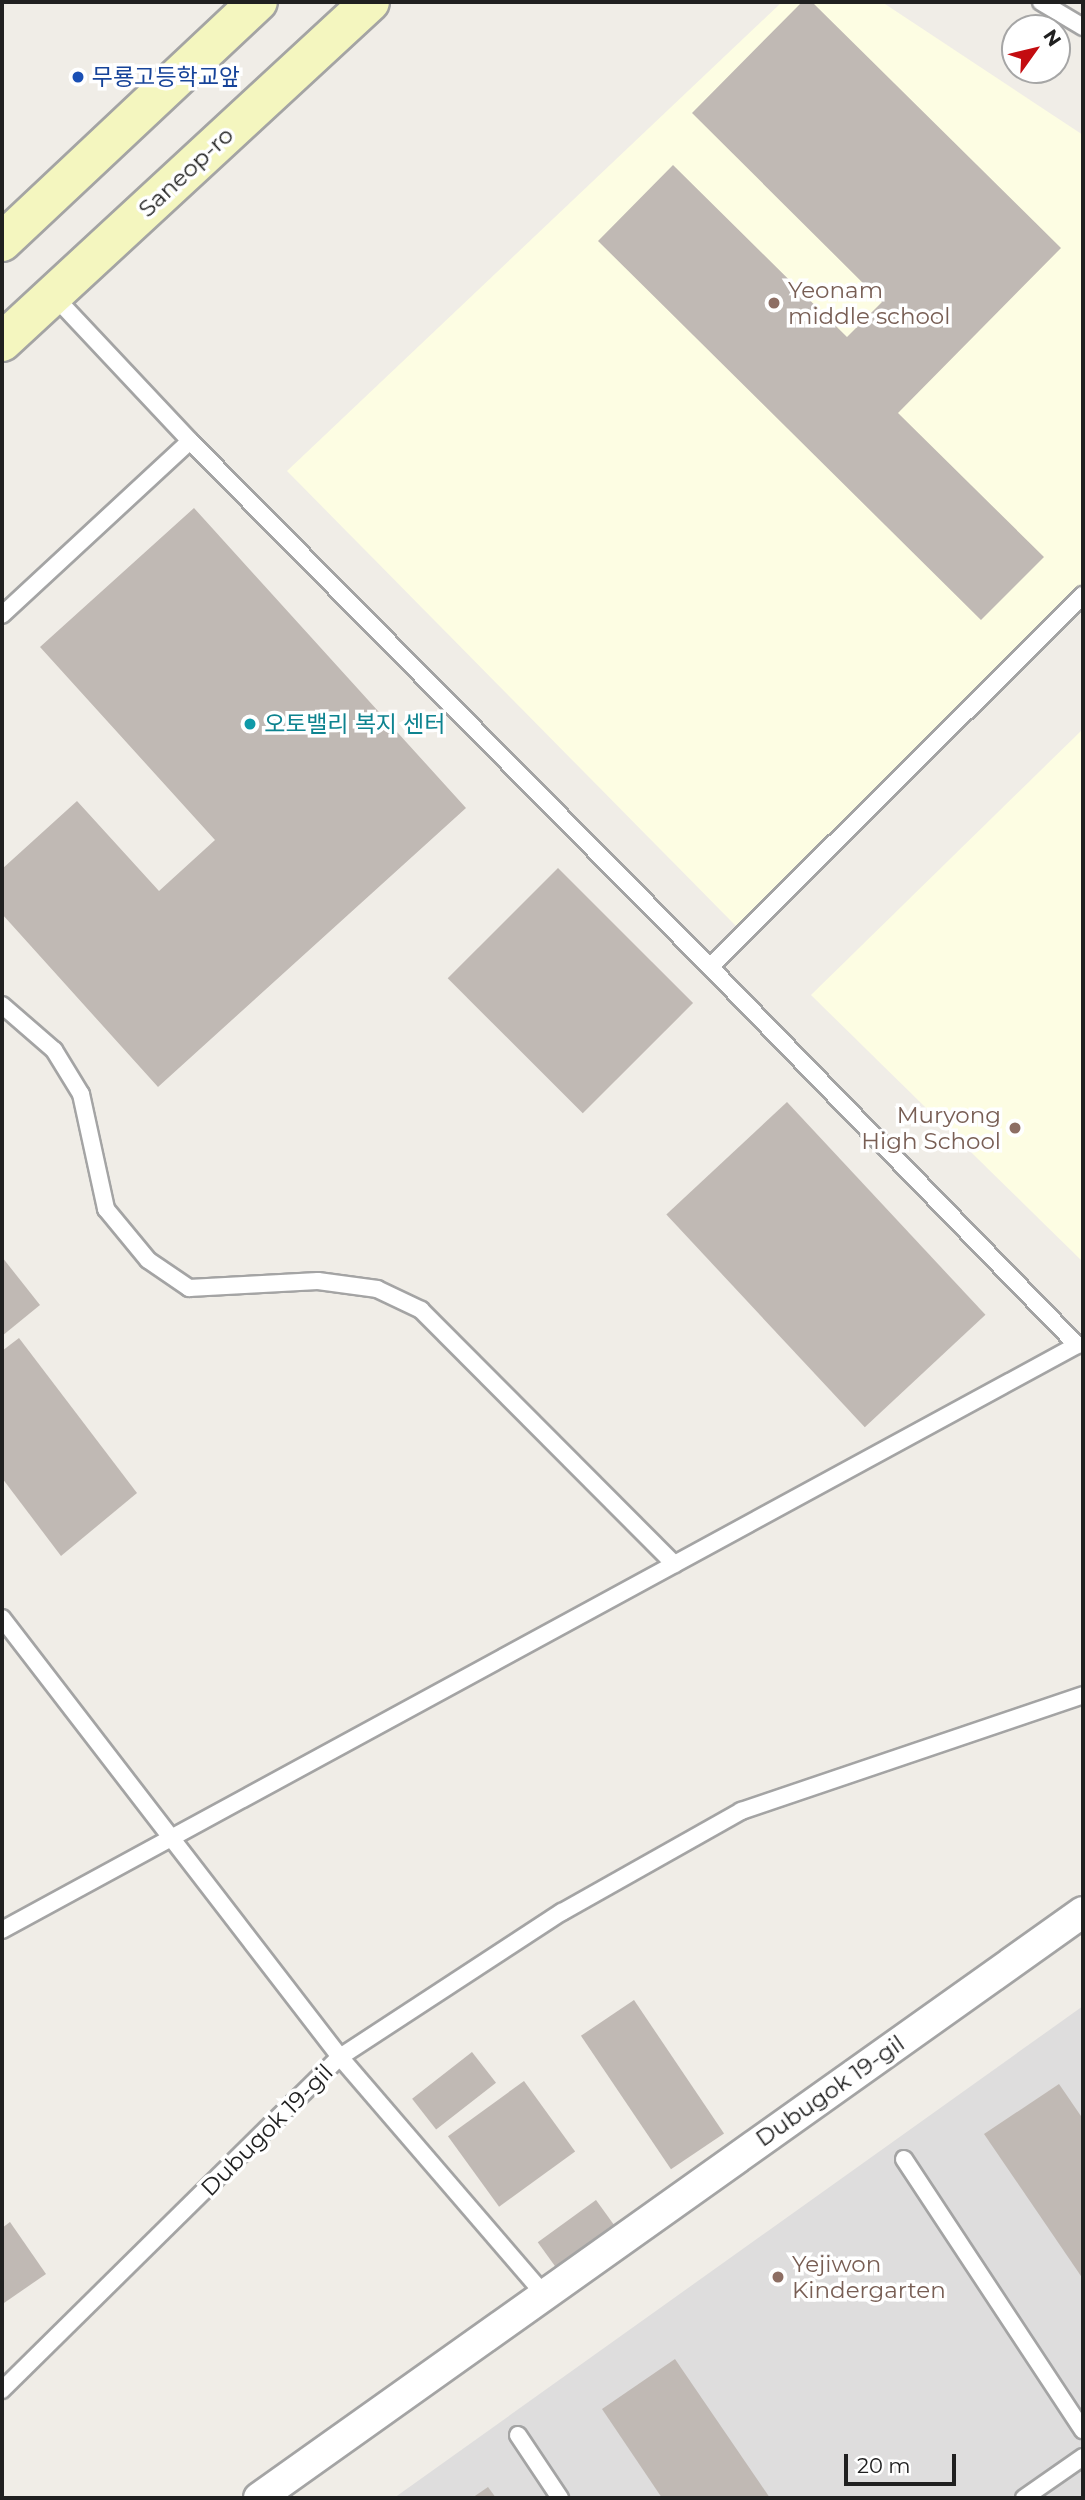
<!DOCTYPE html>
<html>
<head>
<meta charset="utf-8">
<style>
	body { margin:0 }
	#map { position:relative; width:1085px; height:2500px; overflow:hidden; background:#f0ede7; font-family:Montserrat,"Noto Sans KR",sans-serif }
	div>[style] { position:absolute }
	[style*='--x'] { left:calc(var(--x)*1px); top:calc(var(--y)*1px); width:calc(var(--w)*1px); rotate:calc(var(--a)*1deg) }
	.residential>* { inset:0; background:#dedddd }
	.education>* { inset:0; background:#fdfde3 }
	.building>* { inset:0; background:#c0b9b4; transform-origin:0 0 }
	.roads { filter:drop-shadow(2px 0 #a4a4a4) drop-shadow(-2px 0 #a4a4a4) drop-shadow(0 2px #a4a4a4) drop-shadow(0 -2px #a4a4a4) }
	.lane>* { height:16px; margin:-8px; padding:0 8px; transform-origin:8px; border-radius:8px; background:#fff }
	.street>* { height:30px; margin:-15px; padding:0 15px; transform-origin:15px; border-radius:15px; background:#fff }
	.secondary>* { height:38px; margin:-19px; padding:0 19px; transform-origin:19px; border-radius:19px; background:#f4f6bf }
	.dots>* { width:19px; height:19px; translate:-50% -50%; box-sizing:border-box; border:4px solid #fff; border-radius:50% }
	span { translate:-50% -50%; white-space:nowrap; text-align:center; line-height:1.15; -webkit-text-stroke:7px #fff; paint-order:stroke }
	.transit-label { font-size:23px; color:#164399 }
	.left { translate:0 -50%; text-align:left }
	.street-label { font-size:23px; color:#202020 }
	.education-label { font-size:23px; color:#785e54 }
	.right { translate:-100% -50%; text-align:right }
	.culture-label { font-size:23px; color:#0d838f }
	.frame { position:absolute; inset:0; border:4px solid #202020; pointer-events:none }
	.north { position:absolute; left:1001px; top:14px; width:70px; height:70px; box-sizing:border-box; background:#fff; border:2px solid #a6a6a6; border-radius:50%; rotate:56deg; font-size:19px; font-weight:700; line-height:28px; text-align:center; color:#202020 }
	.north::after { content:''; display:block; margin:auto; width:24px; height:32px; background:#c30c10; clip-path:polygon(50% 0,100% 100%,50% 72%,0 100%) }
	.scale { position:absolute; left:844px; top:2454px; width:112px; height:32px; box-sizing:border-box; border:4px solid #202020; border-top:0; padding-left:9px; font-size:21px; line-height:24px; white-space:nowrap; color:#202020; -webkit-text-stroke:5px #fff; paint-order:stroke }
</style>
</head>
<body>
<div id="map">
	<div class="residential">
		<div style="clip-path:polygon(1083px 2006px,1083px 2498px,394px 2498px)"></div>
	</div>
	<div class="education">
		<div style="clip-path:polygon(782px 2px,882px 2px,1083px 135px,1083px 594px,736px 926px,287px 471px)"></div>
		<div style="clip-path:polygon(1083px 729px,1083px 1262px,811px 995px)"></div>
	</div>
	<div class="building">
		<div style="clip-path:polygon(802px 2px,812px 2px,1061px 248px,898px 413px,1044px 557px,981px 620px,598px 241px,673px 165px,847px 337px,882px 302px,692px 113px)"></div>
		<div style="clip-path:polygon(194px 508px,466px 808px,158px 1087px,2px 914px,2px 869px,77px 801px,159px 891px,215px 840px,40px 647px)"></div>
		<div style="left:558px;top:868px;width:191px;height:156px;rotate:45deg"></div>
		<div style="left:787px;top:1102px;width:291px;height:165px;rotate:47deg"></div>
		<div style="clip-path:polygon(2px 1257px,40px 1305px,2px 1336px)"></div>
		<div style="clip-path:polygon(19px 1338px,137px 1493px,61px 1556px,2px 1478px,2px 1351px)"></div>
		<div style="left:634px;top:2000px;width:161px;height:64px;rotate:56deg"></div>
		<div style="left:472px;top:2052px;width:39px;height:76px;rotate:52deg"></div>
		<div style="left:524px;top:2081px;width:87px;height:94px;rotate:54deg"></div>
		<div style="clip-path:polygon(1059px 2084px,1083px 2119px,1083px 2279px,984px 2134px)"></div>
		<div style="left:596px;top:2200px;width:32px;height:72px;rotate:54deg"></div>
		<div style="clip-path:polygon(10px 2222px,46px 2274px,4px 2303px,2px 2228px)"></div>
		<div style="clip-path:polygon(675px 2359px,770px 2498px,662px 2498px,602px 2409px)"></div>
		<div style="clip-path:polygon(488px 2487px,496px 2498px,472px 2498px)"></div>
	</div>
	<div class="roads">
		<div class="lane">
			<div style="--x:1041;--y:2;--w:49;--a:30.8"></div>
			<div style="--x:53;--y:295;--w:200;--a:46.8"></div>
			<div style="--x:2;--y:615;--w:256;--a:-42.8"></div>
			<div style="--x:190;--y:441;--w:740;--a:45.33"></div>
			<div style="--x:710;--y:967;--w:527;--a:-44.92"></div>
			<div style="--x:2;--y:1005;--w:69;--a:40.9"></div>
			<div style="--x:54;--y:1050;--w:52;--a:58.5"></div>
			<div style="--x:81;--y:1094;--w:118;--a:77.7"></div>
			<div style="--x:106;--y:1209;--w:66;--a:50.5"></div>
			<div style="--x:148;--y:1260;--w:50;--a:34.3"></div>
			<div style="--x:189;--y:1288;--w:129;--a:-3.1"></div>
			<div style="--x:318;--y:1281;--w:60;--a:7.7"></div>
			<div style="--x:377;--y:1289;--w:49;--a:25.5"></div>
			<div style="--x:421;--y:1310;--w:359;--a:45.1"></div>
			<div style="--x:2;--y:1618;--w:554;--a:52.41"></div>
			<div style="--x:340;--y:2057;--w:311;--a:49.3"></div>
			<div style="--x:2;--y:1930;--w:1224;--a:-28.55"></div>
			<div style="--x:1077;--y:1345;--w:527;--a:-134.15"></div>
			<div style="--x:904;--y:2159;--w:325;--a:56.6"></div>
			<div style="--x:2;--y:2390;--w:474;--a:-44.6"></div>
			<div style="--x:340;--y:2057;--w:265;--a:-33.2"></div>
			<div style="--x:562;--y:1912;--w:206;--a:-29.4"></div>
			<div style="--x:741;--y:1811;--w:361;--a:-18.7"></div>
			<div style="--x:518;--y:2435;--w:76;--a:56.3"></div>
			<div style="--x:1024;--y:2498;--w:72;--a:-34.8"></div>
		</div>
		<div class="street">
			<div style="--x:259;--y:2498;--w:1011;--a:-35.42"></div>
		</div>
		<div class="secondary">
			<div style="--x:2;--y:242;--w:351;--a:-43.2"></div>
			<div style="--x:2;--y:342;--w:501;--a:-42.74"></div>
		</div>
	</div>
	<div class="dots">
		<div style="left:78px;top:77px;background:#1a4fb4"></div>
		<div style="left:774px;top:303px;background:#8d6e63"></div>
		<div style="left:250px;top:724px;background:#0f9aa8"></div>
		<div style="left:1015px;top:1128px;background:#8d6e63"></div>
		<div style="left:778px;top:2277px;background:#8d6e63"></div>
	</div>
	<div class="transit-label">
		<span class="left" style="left:92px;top:77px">무룡고등학교앞</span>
	</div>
	<div class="street-label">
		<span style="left:186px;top:172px;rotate:-43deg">Saneop-ro</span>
		<span style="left:830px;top:2091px;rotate:-35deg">Dubugok 19-gil</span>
		<span style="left:267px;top:2130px;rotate:-45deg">Dubugok 19-gil</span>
	</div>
	<div class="education-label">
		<span class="left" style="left:788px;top:303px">Yeonam<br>middle school</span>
		<span class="right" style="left:1001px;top:1128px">Muryong<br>High School</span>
		<span class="left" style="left:792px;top:2277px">Yejiwon<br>Kindergarten</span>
	</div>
	<div class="culture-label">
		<span class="left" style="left:264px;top:724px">오토밸리 복지 센터</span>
	</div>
	<div class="frame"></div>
	<div class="north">N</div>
	<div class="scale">20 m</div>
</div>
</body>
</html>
